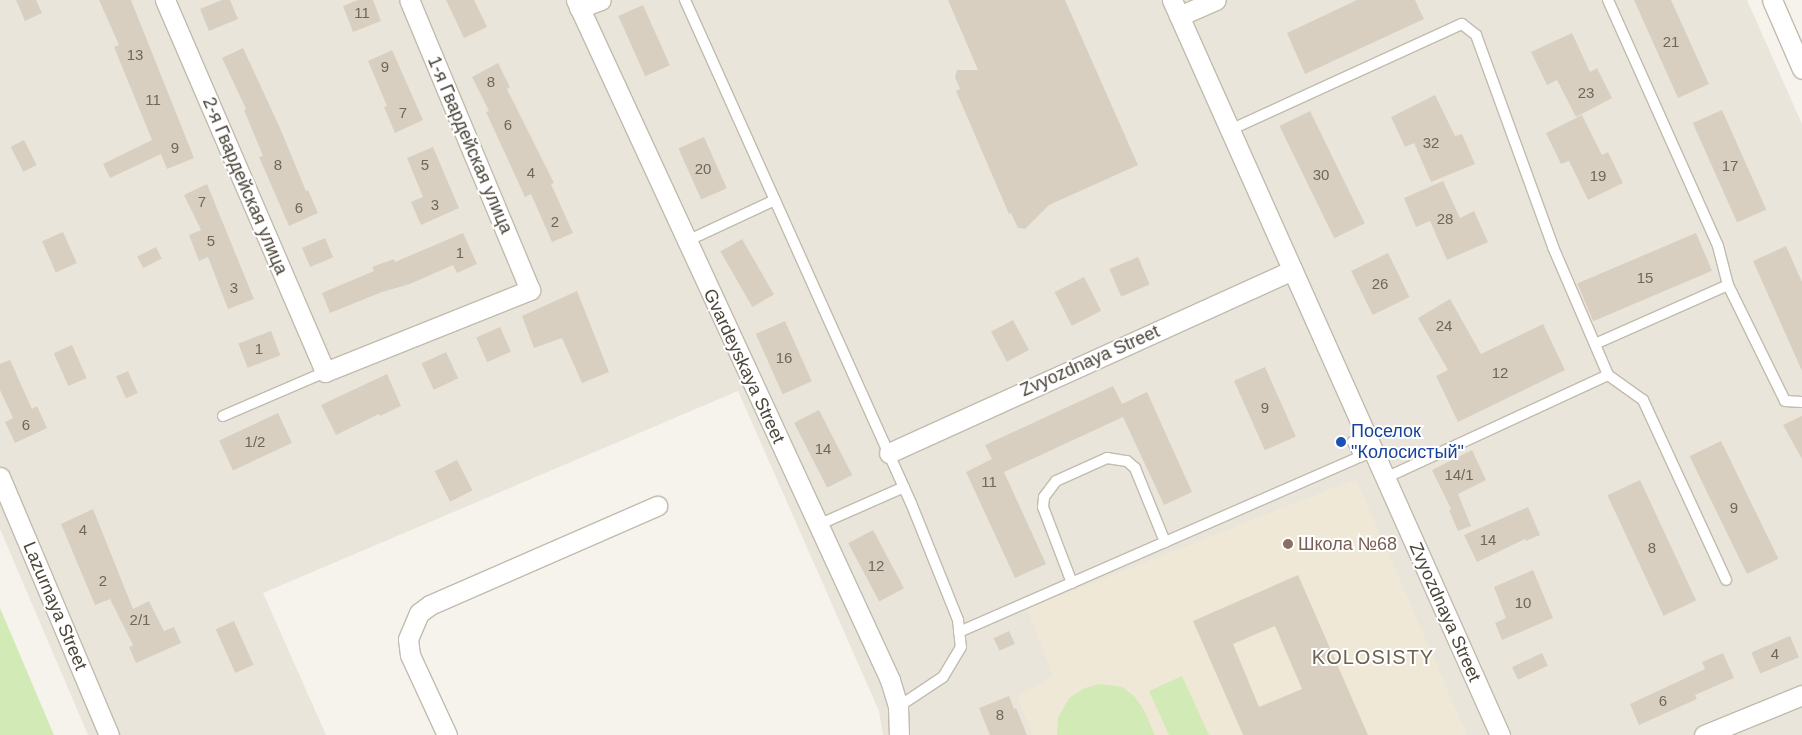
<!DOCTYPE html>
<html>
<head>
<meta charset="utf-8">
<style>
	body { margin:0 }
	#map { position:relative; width:1802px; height:735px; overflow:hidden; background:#f6f3ec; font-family:Arial,sans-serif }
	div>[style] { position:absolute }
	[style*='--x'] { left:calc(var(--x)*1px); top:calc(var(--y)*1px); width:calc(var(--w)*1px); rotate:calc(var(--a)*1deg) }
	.residential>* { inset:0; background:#eae5da }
	.education>* { inset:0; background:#efe8d6 }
	.green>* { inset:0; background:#d2eab5 }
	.building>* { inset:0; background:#d8cfc1; transform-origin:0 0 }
	.roads { filter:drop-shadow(1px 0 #c2bbae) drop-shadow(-1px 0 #c2bbae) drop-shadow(0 1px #c2bbae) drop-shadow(0 -1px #c2bbae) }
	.service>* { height:10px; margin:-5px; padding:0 5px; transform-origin:5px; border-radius:5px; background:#fff }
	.minor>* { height:19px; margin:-9.5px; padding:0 9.5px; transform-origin:9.5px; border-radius:9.5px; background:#fff }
	.dots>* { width:14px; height:14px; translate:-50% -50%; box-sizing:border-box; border:2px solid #fff; border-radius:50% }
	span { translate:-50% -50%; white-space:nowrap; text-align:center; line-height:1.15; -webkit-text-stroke:4px #fff; paint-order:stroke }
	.number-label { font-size:15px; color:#6e675b }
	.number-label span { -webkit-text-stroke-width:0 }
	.street-label { font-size:18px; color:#4b4439 }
	.transit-label { font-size:18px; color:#164399 }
	.left { translate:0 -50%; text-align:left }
	.education-label { font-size:18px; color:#785e54 }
	.quarter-label { font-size:20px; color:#6e6250; letter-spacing:1px }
</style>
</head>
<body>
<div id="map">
	<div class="residential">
		<div style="clip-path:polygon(0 0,1747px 0,1802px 124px,1802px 735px,883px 735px,879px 711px,738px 391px,263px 593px,326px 735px,88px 735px,0 529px)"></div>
	</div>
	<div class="education">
		<div style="clip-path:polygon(1356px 479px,1467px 735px,1033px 735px,1017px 697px,1053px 676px,1027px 609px)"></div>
	</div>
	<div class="green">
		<div style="clip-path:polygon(0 608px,54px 735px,0 735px)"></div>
		<div style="clip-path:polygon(1182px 676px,1209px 735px,1169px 735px,1149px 691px)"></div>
		<div style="clip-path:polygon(1100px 684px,1122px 687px,1134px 696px,1143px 708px,1155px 735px,1057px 735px,1058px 718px,1069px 698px,1085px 688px)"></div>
	</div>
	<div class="building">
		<div style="clip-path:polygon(16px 0,36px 0,42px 13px,25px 21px)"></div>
		<div style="clip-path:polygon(99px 0,131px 0,194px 158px,167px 169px,161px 154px,110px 178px,103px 164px,152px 140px,114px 47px,119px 45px)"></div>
		<div style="clip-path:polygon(222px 0,230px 0,238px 19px,209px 31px,200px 9px)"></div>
		<div style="clip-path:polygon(358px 0,373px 0,381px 21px,353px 32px,343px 6px)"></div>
		<div style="clip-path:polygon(446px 0,474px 0,487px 27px,464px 38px)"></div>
		<div style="clip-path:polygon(948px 0,1065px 0,1138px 165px,1049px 205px,1025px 229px,1018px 228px,1011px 213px,1009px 214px,956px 91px,960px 89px,955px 77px,957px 70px,978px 70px)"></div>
		<div style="clip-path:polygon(1357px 0,1415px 0,1424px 19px,1305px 74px,1287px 33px)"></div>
		<div style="clip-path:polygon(1634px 0,1671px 0,1709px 84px,1678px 98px)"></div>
		<div style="left:643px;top:5px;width:66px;height:27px;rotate:66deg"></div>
		<div style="clip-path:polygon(1572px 33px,1590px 72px,1597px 68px,1612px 98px,1576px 117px,1557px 80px,1547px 85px,1531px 52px)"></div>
		<div style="clip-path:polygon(243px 48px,280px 128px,306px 191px,308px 190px,318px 213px,289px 226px,259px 157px,263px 156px,244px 110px,246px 109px,222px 58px)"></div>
		<div style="clip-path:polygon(392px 50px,423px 120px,395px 133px,384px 107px,387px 106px,368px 61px)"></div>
		<div style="clip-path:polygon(498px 63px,510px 87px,507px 89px,554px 183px,551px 184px,573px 233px,552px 242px,531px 194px,525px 197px,486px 112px,489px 111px,472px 77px)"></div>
		<div style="clip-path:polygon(1435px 95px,1455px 136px,1462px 134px,1475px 164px,1431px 182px,1414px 143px,1405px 147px,1391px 117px)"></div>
		<div style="left:1722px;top:110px;width:109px;height:32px;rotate:66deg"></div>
		<div style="left:1310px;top:111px;width:125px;height:34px;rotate:64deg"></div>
		<div style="clip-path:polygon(1582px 115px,1602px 155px,1608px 152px,1623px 183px,1588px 200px,1569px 161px,1561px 164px,1546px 133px)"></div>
		<div style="left:704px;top:137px;width:56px;height:28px;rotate:66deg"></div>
		<div style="left:24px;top:140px;width:28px;height:15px;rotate:63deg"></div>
		<div style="clip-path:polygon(433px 147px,459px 208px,421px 225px,411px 202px,423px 197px,407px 158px)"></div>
		<div style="clip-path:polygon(1443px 181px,1460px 218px,1474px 211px,1488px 242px,1447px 260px,1430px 221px,1416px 227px,1404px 198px)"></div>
		<div style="clip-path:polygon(207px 184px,254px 299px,228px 309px,208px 257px,199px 261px,189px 235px,201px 230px,184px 195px)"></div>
		<div style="left:63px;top:232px;width:34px;height:23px;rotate:66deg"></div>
		<div style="clip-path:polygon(463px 233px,477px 264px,457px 273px,453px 265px,410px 284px,382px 292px,330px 313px,322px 293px,374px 271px,372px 267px,394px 259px,395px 262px)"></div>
		<div style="left:1696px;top:233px;width:41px;height:129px;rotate:67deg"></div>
		<div style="left:325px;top:238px;width:21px;height:25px;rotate:67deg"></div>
		<div style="left:742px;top:239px;width:64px;height:25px;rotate:60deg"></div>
		<div style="clip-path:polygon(1786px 246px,1802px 282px,1802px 371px,1753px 261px)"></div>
		<div style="left:156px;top:247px;width:13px;height:21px;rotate:63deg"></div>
		<div style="left:1388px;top:253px;width:49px;height:41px;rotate:64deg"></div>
		<div style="left:1138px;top:257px;width:30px;height:31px;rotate:67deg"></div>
		<div style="left:1084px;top:277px;width:38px;height:33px;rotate:63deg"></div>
		<div style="clip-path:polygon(577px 291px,609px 372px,582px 383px,562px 338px,534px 348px,522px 316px)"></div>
		<div style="clip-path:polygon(1450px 299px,1481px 354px,1543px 324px,1565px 370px,1458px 422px,1436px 376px,1448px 370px,1418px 318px)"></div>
		<div style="left:1013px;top:320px;width:34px;height:25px;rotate:62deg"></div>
		<div style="left:785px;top:321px;width:66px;height:32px;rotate:66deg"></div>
		<div style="left:500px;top:327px;width:27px;height:26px;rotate:66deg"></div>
		<div style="left:271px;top:331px;width:26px;height:35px;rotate:69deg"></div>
		<div style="left:72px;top:345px;width:36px;height:20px;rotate:66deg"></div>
		<div style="left:446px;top:352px;width:29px;height:27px;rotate:65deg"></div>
		<div style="clip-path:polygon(10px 360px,32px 409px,37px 406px,47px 428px,15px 443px,5px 422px,13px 418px,0 390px,0 364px)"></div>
		<div style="left:1265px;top:367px;width:76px;height:34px;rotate:66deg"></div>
		<div style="left:128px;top:371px;width:24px;height:13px;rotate:66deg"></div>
		<div style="clip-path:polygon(387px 374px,401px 406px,380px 416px,379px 414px,336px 435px,321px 405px)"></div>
		<div style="clip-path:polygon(1113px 386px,1122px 404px,1147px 392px,1192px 492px,1164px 505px,1123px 417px,1004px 472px,1046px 564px,1015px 578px,966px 472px,992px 459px,985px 445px)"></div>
		<div style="left:819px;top:410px;width:73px;height:28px;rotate:63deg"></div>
		<div style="left:278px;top:413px;width:33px;height:65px;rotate:65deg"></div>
		<div style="clip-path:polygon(1802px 416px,1802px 459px,1783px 425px)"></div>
		<div style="left:1721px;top:441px;width:131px;height:35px;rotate:64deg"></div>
		<div style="clip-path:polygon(1472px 450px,1486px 480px,1458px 494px,1471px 526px,1458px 531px,1449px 510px,1451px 509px,1432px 470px)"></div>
		<div style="left:457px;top:460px;width:34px;height:25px;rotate:63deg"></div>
		<div style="left:1640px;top:480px;width:133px;height:36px;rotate:65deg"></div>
		<div style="clip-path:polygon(1528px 507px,1540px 535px,1526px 541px,1525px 539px,1477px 562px,1464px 535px)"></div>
		<div style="clip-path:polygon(93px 509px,133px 609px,149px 601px,164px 631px,174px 627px,181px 643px,136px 663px,129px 647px,133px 645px,110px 599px,95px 605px,61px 524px)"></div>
		<div style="left:873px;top:530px;width:66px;height:28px;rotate:62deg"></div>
		<div style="clip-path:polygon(1533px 570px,1553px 618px,1502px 640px,1495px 623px,1506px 618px,1494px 587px)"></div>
		<div style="clip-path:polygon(evenodd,1298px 575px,1368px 735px,1243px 735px,1193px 621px,1298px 575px,1275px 626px,1302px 689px,1259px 707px,1233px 644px,1275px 626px)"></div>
		<div style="left:234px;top:621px;width:48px;height:20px;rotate:66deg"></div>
		<div style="left:1009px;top:631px;width:14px;height:17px;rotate:65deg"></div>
		<div style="left:1790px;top:636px;width:23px;height:42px;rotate:67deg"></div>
		<div style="left:1542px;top:653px;width:14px;height:33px;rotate:65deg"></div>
		<div style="clip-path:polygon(1723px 653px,1734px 678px,1695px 695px,1697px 699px,1639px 725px,1630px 704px,1705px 669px,1702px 662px)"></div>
		<div style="clip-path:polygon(1009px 696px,1014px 709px,1016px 708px,1027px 735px,990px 735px,979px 708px)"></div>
	</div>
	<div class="roads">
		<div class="service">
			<div style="--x:685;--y:0;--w:551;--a:65.81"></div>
			<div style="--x:911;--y:503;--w:126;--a:68.1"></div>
			<div style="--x:958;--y:620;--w:27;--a:84"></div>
			<div style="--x:961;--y:647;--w:35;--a:121"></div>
			<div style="--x:943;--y:677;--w:54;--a:146.3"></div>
			<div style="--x:1608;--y:0;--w:269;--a:65.9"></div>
			<div style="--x:1718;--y:246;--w:40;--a:75.6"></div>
			<div style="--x:1230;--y:130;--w:255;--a:-24.6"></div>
			<div style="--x:1462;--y:24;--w:18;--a:38"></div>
			<div style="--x:1476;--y:35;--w:226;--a:70"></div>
			<div style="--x:1553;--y:247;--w:139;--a:66.7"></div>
			<div style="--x:1608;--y:375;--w:246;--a:155.2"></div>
			<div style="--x:687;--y:241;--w:97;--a:-25"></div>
			<div style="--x:1595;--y:344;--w:145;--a:-23.9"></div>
			<div style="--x:1728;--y:285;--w:129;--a:63.8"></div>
			<div style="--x:1785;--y:401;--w:17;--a:3"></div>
			<div style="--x:1608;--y:375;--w:43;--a:35.5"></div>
			<div style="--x:1643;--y:400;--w:198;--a:65.2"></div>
			<div style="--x:223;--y:416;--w:111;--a:-23.3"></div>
			<div style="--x:1360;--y:457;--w:17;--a:-115"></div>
			<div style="--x:1353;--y:442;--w:15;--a:-28"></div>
			<div style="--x:818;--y:525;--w:94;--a:-23.8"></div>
			<div style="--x:1072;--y:583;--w:81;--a:-110.9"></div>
			<div style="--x:1043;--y:507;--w:10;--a:-84"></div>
			<div style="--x:1044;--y:497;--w:20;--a:-53"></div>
			<div style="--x:1056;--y:481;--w:56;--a:-24.3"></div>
			<div style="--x:1107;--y:458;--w:20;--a:9"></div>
			<div style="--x:1127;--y:461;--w:11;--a:41"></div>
			<div style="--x:1135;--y:468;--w:80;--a:67.9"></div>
			<div style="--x:959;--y:632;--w:452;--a:-23.6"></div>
		</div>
		<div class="minor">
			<div style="--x:165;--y:0;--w:405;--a:66.7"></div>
			<div style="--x:325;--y:372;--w:221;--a:-21.8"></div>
			<div style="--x:530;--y:290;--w:314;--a:-112.6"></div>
			<div style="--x:576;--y:0;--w:749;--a:65.21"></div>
			<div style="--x:890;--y:680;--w:28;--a:73"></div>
			<div style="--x:898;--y:707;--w:28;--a:88"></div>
			<div style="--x:1172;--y:0;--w:805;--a:65.95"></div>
			<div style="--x:1772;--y:0;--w:75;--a:66.5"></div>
			<div style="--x:579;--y:8;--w:23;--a:-20"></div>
			<div style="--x:1179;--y:16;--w:40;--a:-23.4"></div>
			<div style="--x:889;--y:453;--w:443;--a:-24.4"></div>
			<div style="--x:0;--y:477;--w:280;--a:67.1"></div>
			<div style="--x:447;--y:735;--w:88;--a:-114.8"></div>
			<div style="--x:410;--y:655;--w:16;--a:-97"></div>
			<div style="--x:408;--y:639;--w:28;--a:-67"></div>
			<div style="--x:419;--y:613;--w:14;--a:-36"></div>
			<div style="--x:430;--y:605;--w:248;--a:-23.6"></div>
			<div style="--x:1704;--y:735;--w:106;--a:-22.2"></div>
		</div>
	</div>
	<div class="dots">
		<div style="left:1341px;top:442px;background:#1a4fb4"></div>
		<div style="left:1288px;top:544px;background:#8d6e63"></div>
	</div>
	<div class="number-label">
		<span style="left:362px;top:13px">11</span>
		<span style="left:1671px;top:42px">21</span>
		<span style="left:135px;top:55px">13</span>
		<span style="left:385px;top:67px">9</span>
		<span style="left:491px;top:82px">8</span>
		<span style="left:1586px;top:93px">23</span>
		<span style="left:153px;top:100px">11</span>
		<span style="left:403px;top:113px">7</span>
		<span style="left:508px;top:125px">6</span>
		<span style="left:1431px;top:143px">32</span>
		<span style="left:175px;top:148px">9</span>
		<span style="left:278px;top:165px">8</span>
		<span style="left:425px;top:165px">5</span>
		<span style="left:1730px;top:166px">17</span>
		<span style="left:703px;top:169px">20</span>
		<span style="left:531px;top:173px">4</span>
		<span style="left:1321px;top:175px">30</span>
		<span style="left:1598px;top:176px">19</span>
		<span style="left:202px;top:202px">7</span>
		<span style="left:435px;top:205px">3</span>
		<span style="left:299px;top:208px">6</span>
		<span style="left:1445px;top:219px">28</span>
		<span style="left:555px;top:222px">2</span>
		<span style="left:211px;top:241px">5</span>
		<span style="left:460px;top:253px">1</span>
		<span style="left:1645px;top:278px">15</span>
		<span style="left:1380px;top:284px">26</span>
		<span style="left:234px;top:288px">3</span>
		<span style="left:1444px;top:326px">24</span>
		<span style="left:259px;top:349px">1</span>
		<span style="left:784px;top:358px">16</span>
		<span style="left:1500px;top:373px">12</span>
		<span style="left:1265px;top:408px">9</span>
		<span style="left:26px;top:425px">6</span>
		<span style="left:255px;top:442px">1/2</span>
		<span style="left:823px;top:449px">14</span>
		<span style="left:1459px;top:475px">14/1</span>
		<span style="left:989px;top:482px">11</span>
		<span style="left:1734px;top:508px">9</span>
		<span style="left:83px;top:530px">4</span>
		<span style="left:1488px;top:540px">14</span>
		<span style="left:1652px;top:548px">8</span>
		<span style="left:876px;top:566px">12</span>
		<span style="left:103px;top:581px">2</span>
		<span style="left:1523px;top:603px">10</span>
		<span style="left:140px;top:620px">2/1</span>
		<span style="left:1775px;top:654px">4</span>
		<span style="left:1663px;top:701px">6</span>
		<span style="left:1000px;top:715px">8</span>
	</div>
	<div class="street-label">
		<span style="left:470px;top:145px;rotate:67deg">1-я Гвардейская улица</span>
		<span style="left:245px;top:186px;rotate:67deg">2-я Гвардейская улица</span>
		<span style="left:1090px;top:361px;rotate:-24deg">Zvyozdnaya Street</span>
		<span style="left:744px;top:366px;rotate:65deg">Gvardeyskaya Street</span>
		<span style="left:55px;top:606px;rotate:67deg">Lazurnaya Street</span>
		<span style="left:1445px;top:612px;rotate:66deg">Zvyozdnaya Street</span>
	</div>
	<div class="transit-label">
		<span class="left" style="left:1351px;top:442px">Поселок<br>"Колосистый"</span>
	</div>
	<div class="education-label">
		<span class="left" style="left:1298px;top:544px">Школа №68</span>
	</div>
	<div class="quarter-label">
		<span style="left:1373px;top:657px">KOLOSISTY</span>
	</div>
</div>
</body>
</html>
